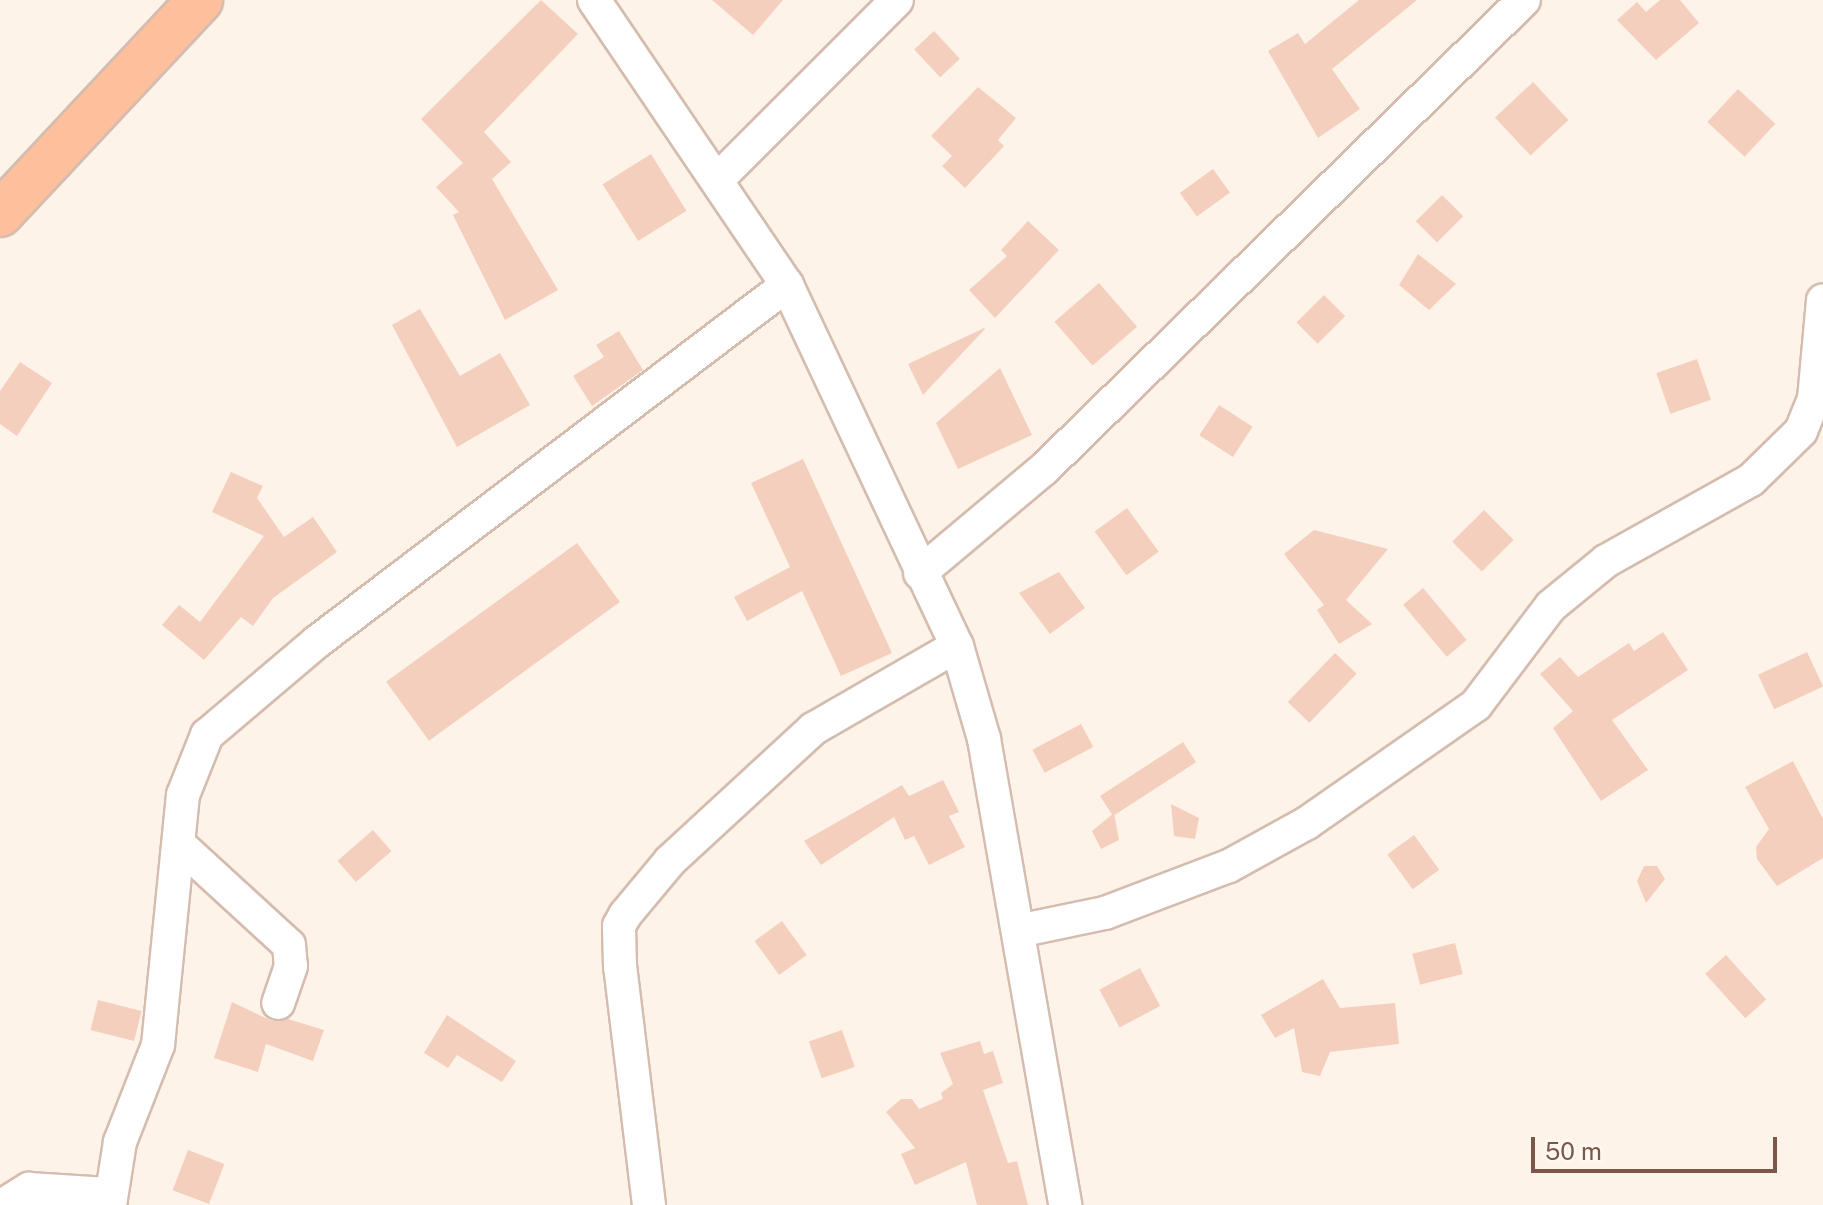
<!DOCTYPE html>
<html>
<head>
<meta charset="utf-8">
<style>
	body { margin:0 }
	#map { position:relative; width:1823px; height:1205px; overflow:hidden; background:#fef3e8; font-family:"Public Sans",sans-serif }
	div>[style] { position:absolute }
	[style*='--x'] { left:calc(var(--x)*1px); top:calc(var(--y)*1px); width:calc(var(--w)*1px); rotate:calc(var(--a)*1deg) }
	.building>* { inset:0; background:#f5cfbd; transform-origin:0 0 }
	.roads { filter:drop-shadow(2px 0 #d4bcaf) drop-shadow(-2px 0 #d4bcaf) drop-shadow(0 2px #d4bcaf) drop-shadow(0 -2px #d4bcaf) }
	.minor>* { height:32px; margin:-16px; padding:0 16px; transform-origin:16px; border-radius:16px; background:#fff }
	.trunk>* { height:44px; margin:-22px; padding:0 22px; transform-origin:22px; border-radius:22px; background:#fec09c }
	span { translate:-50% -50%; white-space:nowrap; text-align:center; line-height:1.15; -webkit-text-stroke:7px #fff8f0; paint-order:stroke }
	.scale { position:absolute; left:1531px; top:1137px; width:246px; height:36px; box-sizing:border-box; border:4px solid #7b5749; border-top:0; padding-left:10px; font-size:24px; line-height:28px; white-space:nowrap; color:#7b5749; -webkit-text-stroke:6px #fff8f0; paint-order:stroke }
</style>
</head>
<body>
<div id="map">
	<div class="building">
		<div style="clip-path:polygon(541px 0,578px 34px,484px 132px,511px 162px,492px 179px,558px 290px,505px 320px,453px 215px,459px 212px,436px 187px,463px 163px,421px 119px)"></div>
		<div style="clip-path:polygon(712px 0,783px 0,753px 35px)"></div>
		<div style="clip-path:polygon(1359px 0,1417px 0,1332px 69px,1360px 109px,1318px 138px,1268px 51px,1298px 33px,1305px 44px)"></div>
		<div style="clip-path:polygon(1660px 0,1680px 0,1699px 23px,1656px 60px,1617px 20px,1637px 2px,1646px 12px)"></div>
		<div style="left:934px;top:31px;width:38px;height:27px;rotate:47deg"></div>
		<div style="left:1533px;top:82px;width:52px;height:52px;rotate:47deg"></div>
		<div style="clip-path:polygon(978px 87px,1016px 118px,998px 140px,1004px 146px,965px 188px,942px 166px,952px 156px,931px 136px)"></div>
		<div style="left:1738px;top:89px;width:51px;height:45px;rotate:43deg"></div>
		<div style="left:651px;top:154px;width:67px;height:57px;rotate:58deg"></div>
		<div style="left:1213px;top:169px;width:29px;height:41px;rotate:54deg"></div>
		<div style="left:1442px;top:195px;width:30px;height:37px;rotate:45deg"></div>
		<div style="clip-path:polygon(1028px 221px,1059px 250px,995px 318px,969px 290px,1007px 256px,1001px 250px)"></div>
		<div style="clip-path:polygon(1418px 254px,1456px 284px,1429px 310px,1399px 285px)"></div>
		<div style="left:1099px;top:283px;width:58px;height:59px;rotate:49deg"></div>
		<div style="left:1324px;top:295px;width:30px;height:39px;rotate:45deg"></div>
		<div style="clip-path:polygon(420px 309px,460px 376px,500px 353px,530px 405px,457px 447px,392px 325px)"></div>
		<div style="clip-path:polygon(984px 328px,985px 329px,923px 395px,908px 364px)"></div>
		<div style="clip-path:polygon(619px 331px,643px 370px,592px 406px,573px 376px,604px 357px,596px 345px)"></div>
		<div style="left:1697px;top:359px;width:43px;height:43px;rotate:71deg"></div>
		<div style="clip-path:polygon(20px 362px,52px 383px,17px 436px,0 424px,0 391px)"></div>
		<div style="clip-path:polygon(1000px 368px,1032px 435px,958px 469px,936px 423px)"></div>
		<div style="left:1219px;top:405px;width:40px;height:36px;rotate:33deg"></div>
		<div style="clip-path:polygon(803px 459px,892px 653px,841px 676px,802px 591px,747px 621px,734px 597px,790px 567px,751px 483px)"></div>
		<div style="clip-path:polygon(231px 472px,263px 486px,257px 498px,284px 537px,313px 517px,337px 552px,273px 598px,253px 626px,241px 617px,204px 660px,162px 625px,179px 605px,200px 622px,264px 536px,212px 512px)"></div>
		<div style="left:1127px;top:508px;width:54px;height:40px;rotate:54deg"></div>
		<div style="left:1484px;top:510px;width:42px;height:45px;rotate:45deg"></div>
		<div style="clip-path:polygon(1314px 530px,1388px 549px,1346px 600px,1372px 624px,1339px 644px,1317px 610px,1324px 605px,1284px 554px)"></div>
		<div style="left:577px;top:543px;width:73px;height:236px;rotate:54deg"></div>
		<div style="clip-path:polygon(1059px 572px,1085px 608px,1050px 634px,1019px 593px)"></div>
		<div style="left:1423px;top:588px;width:68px;height:26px;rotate:50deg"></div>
		<div style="clip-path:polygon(1663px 632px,1688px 670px,1612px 720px,1648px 770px,1601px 801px,1553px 728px,1573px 711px,1540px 674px,1560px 657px,1578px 677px,1629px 643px,1634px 651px)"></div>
		<div style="left:1807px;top:652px;width:38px;height:54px;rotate:65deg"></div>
		<div style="left:1335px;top:653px;width:30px;height:68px;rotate:44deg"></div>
		<div style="left:1081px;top:724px;width:26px;height:55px;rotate:62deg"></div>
		<div style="left:1183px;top:742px;width:24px;height:99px;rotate:57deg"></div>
		<div style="clip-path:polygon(1793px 761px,1823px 819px,1823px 858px,1777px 886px,1757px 859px,1756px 847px,1769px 829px,1745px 787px)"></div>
		<div style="clip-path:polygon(943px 780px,959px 812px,949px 816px,965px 847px,929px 865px,914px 836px,905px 840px,894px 817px,821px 865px,804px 841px,902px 785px,909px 796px)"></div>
		<div style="clip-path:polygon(1171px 804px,1199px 818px,1195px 839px,1174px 836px)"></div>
		<div style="clip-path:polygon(1114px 813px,1119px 840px,1101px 849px,1092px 831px)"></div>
		<div style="left:373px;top:830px;width:28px;height:47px;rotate:49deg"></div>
		<div style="left:1414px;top:835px;width:43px;height:33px;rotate:54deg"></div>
		<div style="clip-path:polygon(1644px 866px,1657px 866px,1665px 879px,1646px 903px,1637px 881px)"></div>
		<div style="left:782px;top:921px;width:42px;height:34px;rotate:54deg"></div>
		<div style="left:1455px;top:943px;width:32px;height:44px;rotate:76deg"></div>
		<div style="left:1726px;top:955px;width:60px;height:28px;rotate:48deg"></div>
		<div style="left:1140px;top:968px;width:43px;height:46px;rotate:62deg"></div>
		<div style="clip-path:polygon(1323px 979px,1340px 1008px,1395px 1003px,1399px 1044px,1330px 1052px,1320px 1076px,1302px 1072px,1294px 1028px,1275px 1038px,1261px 1015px)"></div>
		<div style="left:98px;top:1000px;width:45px;height:31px;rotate:14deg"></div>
		<div style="clip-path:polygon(232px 1002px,272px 1021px,288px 1019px,324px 1030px,313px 1061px,266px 1044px,258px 1072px,214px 1058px)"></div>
		<div style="clip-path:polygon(447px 1015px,516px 1061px,502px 1082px,457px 1055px,448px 1068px,424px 1053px)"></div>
		<div style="left:842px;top:1030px;width:39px;height:35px;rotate:71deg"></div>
		<div style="clip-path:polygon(980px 1041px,984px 1054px,993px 1051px,1003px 1083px,983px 1090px,1008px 1163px,1017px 1161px,1028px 1205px,977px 1205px,966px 1162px,915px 1185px,901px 1154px,915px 1148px,886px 1112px,901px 1099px,912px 1099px,919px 1109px,943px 1099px,941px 1093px,953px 1084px,940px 1053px)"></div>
		<div style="left:188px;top:1150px;width:39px;height:43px;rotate:21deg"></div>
	</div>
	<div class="roads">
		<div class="minor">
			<div style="--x:594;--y:0;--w:344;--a:55.9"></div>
			<div style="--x:787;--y:285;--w:399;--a:64.8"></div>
			<div style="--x:957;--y:646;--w:97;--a:73.8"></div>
			<div style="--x:984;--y:739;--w:473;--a:80.1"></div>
			<div style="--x:718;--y:179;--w:253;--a:-45"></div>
			<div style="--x:920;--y:573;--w:162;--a:-40"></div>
			<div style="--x:1044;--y:469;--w:671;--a:-44.34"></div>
			<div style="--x:182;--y:847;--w:145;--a:42.5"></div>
			<div style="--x:289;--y:945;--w:21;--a:85"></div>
			<div style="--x:291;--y:966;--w:39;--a:109"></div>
			<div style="--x:1018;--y:931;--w:89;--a:-11.7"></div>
			<div style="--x:1105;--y:913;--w:133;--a:-20.8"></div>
			<div style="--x:1229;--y:866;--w:89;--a:-28.9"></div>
			<div style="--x:1307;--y:823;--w:206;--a:-34.9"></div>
			<div style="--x:1476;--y:705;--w:124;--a:-52.9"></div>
			<div style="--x:1551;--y:606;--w:71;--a:-39.3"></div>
			<div style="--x:1606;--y:561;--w:166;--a:-29.2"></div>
			<div style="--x:1751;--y:480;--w:70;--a:-44.4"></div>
			<div style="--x:1801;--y:431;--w:35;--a:-68"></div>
			<div style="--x:1814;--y:399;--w:99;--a:-84.8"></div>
			<div style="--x:3;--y:1205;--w:31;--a:-32"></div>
			<div style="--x:29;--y:1189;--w:79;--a:3.6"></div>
			<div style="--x:110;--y:1205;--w:64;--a:-81"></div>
			<div style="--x:120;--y:1142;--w:104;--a:-68.6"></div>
			<div style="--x:158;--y:1045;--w:251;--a:-84.3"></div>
			<div style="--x:183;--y:795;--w:65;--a:-68.2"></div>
			<div style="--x:207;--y:735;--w:145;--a:-40.3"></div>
			<div style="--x:318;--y:641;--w:589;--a:-37.2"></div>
			<div style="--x:649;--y:1205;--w:240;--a:-96.9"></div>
			<div style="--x:620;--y:967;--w:41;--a:-91.4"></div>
			<div style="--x:619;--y:926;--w:13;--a:-61"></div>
			<div style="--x:625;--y:915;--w:70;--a:-50.2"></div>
			<div style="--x:670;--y:861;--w:195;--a:-42.7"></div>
			<div style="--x:813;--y:729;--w:166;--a:-30"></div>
		</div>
		<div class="trunk">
			<div style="--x:0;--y:214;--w:293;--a:-46.9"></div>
		</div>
	</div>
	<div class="scale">50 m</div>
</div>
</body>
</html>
